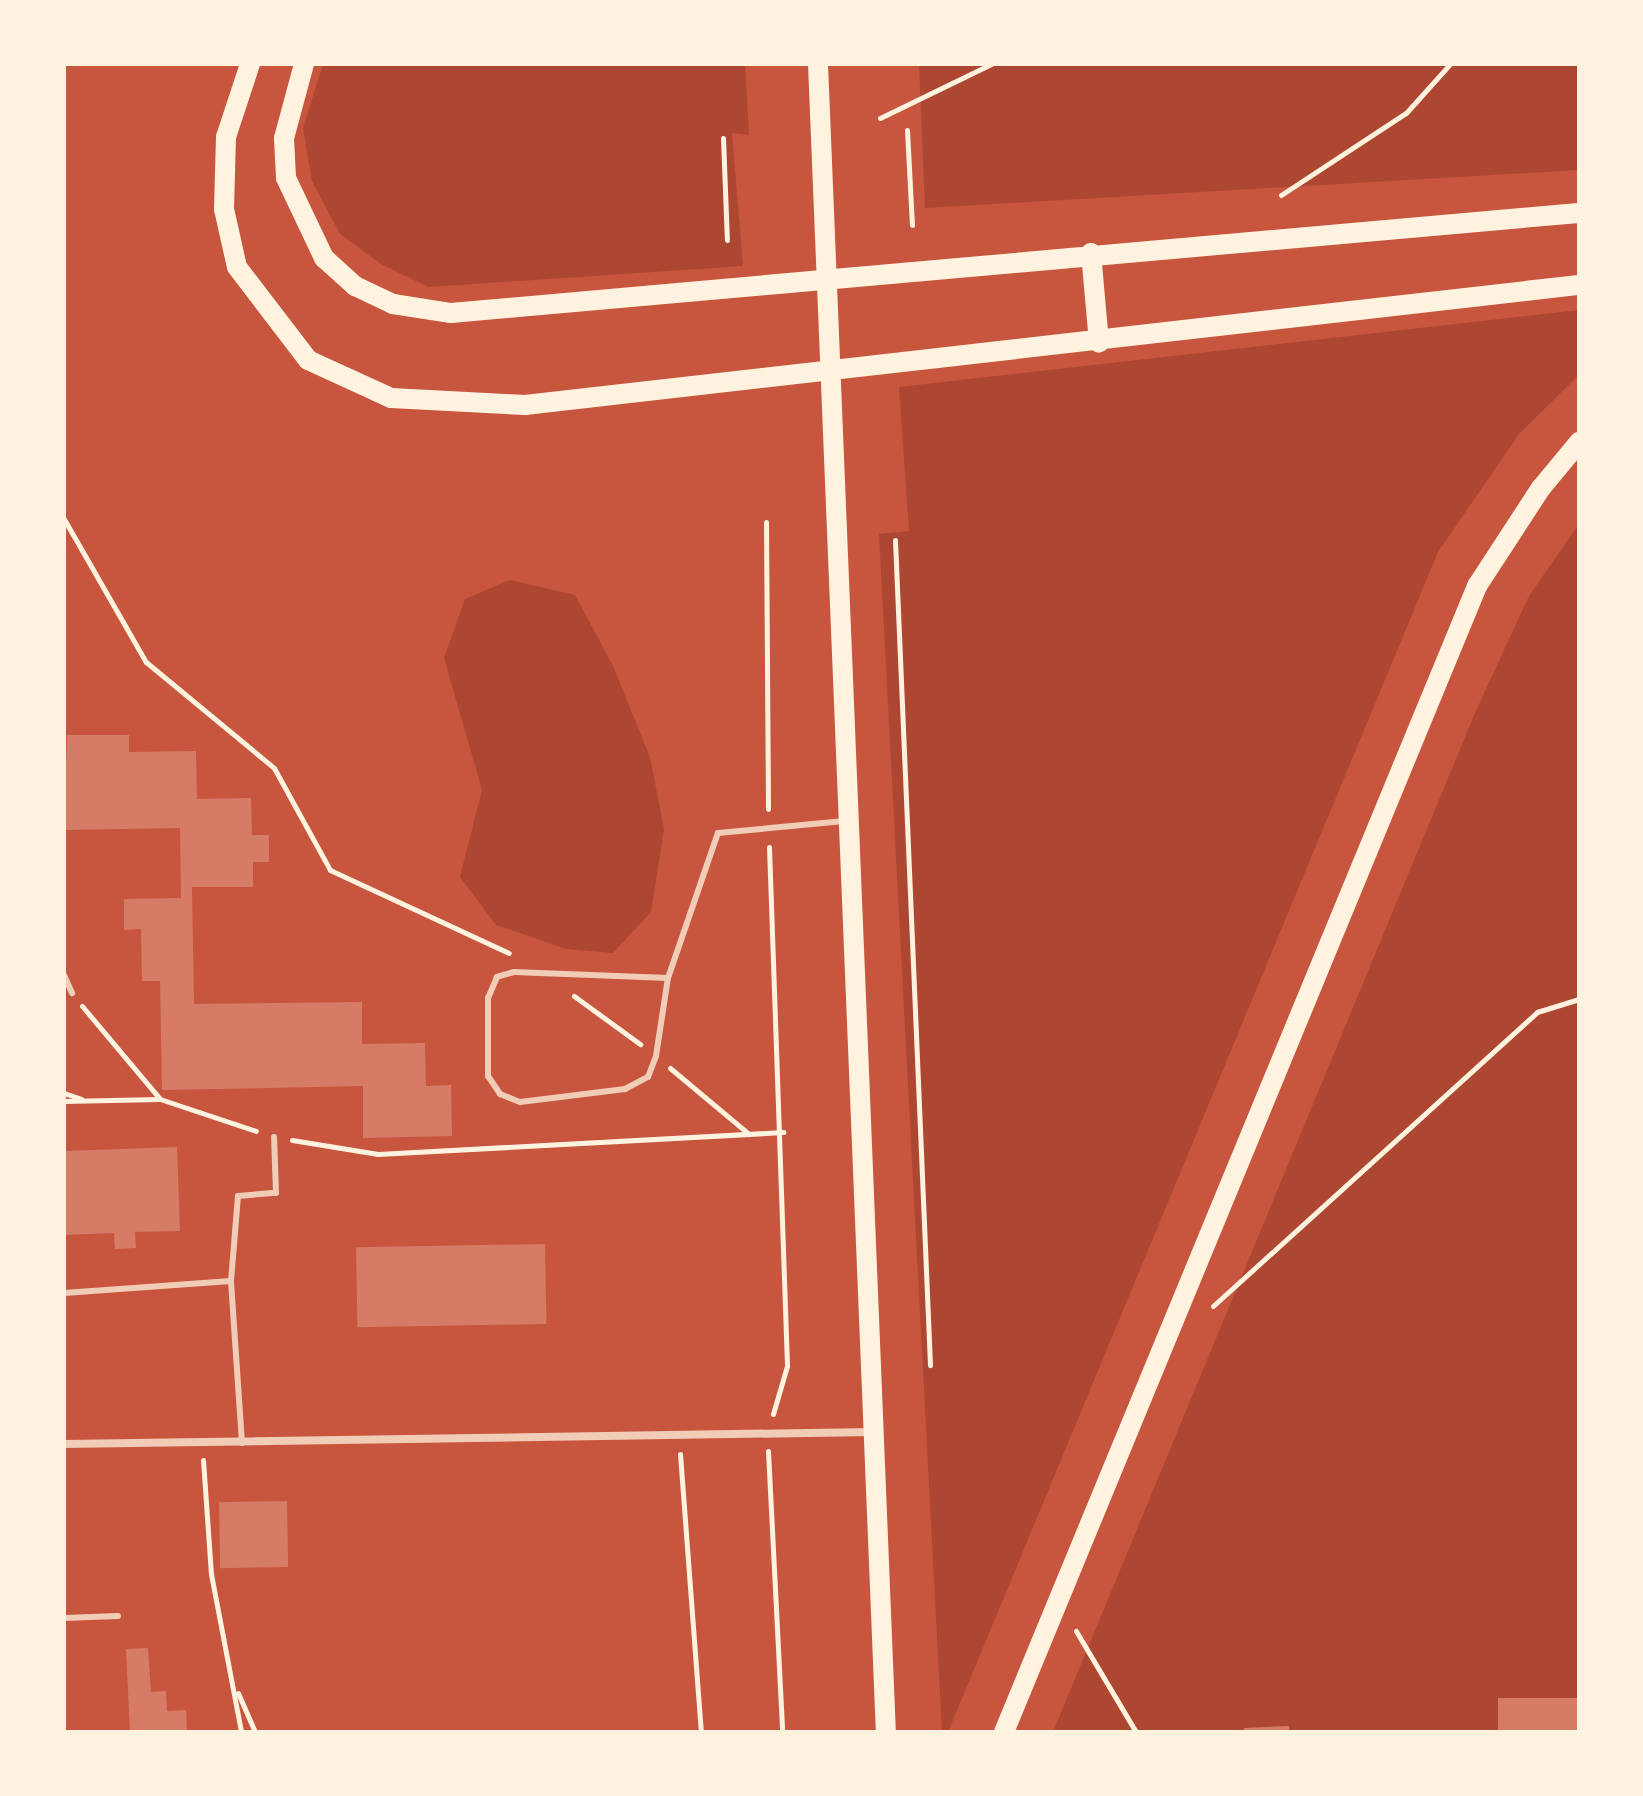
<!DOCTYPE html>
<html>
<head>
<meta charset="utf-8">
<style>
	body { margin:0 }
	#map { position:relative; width:1643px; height:1796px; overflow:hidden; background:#c8553d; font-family:"Golos Text",sans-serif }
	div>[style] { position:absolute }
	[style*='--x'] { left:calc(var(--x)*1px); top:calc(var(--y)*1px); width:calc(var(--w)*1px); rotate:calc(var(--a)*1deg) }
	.green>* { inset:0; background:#ae4732 }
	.building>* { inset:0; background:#d67c66; transform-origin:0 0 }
	.path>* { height:5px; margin:-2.5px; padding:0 2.5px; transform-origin:2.5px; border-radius:2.5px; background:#fff3e0 }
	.service>* { height:6px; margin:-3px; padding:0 3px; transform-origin:3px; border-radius:3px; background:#f1ccb7 }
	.minor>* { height:8px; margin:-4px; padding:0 4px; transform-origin:4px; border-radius:4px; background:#f1ccb7 }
	.primary>* { height:20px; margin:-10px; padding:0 10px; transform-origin:10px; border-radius:10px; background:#fff3e0 }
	span { translate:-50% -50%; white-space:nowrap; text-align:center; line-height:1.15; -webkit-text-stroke:7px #fff3e0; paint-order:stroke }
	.frame { position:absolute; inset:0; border:66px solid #fff3e0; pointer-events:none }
</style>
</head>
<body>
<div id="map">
	<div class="green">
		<div style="clip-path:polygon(323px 64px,745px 64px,749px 135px,732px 133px,743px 266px,428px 287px,381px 264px,340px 234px,312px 181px,303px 128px)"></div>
		<div style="clip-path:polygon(919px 64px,1579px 64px,1579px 170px,925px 208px)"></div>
		<div style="clip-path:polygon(1579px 310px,1579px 375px,1519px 434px,1438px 552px,948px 1732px,942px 1732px,879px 534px,909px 531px,899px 387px)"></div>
		<div style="clip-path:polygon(1579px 524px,1579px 1732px,1053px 1732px,1475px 713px,1529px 596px)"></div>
		<div style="clip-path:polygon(510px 580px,575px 595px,613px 666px,650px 757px,664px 829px,651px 912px,613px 953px,566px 949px,496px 925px,460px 877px,482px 790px,444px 658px,465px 599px)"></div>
	</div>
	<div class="building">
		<div style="clip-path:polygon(67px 735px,129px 735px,129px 752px,196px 751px,197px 799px,251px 798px,252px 835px,269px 835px,269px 862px,253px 862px,253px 887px,192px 887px,194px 1004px,362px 1002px,362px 1044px,425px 1043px,426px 1086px,451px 1085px,452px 1136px,363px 1138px,363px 1086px,162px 1090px,160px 981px,142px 981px,141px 929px,124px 930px,124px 899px,181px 898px,180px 828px,64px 830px)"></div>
		<div style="clip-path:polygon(177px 1147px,180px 1231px,135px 1232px,136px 1248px,115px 1249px,114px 1233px,64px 1235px,64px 1151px)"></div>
		<div style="left:545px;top:1244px;width:80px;height:189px;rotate:89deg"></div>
		<div style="left:287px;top:1501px;width:66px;height:68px;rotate:89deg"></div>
		<div style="clip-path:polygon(148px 1648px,151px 1692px,166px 1691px,167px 1711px,186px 1710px,187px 1732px,130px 1732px,126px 1649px)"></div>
		<div style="left:1579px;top:1698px;width:34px;height:81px;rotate:90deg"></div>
		<div style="clip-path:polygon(1289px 1726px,1289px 1732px,1244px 1732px,1244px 1728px)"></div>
	</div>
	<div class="path">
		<div style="--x:880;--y:118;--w:123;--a:-25.9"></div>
		<div style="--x:907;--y:130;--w:95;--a:87"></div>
		<div style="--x:723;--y:138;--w:102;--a:87.8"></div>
		<div style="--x:1281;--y:195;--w:149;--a:-33.3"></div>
		<div style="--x:1406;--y:113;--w:66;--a:-48.1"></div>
		<div style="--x:64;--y:519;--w:165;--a:60.2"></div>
		<div style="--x:146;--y:662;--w:166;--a:39.6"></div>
		<div style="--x:274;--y:768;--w:116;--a:61.2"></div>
		<div style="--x:330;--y:870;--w:197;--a:24.9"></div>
		<div style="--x:766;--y:522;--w:287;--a:89.6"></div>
		<div style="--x:895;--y:540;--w:826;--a:87.57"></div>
		<div style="--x:769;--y:847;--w:519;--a:88.01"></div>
		<div style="--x:787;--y:1366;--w:50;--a:106.3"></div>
		<div style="--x:574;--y:996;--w:82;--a:36"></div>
		<div style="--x:82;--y:1006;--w:121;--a:50"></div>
		<div style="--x:160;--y:1099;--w:101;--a:18.4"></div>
		<div style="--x:670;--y:1068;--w:103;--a:39.9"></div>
		<div style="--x:64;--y:1093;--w:18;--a:19"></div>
		<div style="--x:64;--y:1101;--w:95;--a:-1.2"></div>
		<div style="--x:292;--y:1140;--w:87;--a:9.2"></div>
		<div style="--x:378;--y:1154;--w:406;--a:-3.1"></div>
		<div style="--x:1213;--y:1306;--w:438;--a:-42.2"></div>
		<div style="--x:1537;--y:1012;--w:44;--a:-17.2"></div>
		<div style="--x:768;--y:1451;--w:281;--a:87.1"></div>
		<div style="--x:680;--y:1454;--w:279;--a:85.7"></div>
		<div style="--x:203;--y:1460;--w:114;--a:86"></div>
		<div style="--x:211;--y:1574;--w:161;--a:79.2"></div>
		<div style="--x:1076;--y:1631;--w:117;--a:59.3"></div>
		<div style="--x:238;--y:1693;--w:43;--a:66.4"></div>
	</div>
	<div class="service">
		<div style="--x:64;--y:975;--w:20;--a:66"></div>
		<div style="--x:668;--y:978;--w:154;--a:-177.8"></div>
		<div style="--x:514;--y:972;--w:18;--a:164"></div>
		<div style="--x:497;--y:977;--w:23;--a:113"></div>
		<div style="--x:488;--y:998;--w:78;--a:90"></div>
		<div style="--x:488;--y:1076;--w:22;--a:56"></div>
		<div style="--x:500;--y:1094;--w:22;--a:22"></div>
		<div style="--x:520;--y:1102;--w:106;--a:-7.1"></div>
		<div style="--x:625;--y:1089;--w:26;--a:-28"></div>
		<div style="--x:648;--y:1077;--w:22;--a:-69"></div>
		<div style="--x:656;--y:1056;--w:79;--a:-81.3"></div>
		<div style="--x:668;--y:978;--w:153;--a:-71"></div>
		<div style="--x:718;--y:833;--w:127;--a:-5.4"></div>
		<div style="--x:64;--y:1293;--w:167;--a:-4.1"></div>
		<div style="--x:242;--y:1443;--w:162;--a:-93.9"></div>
		<div style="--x:231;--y:1281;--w:85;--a:-85.3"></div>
		<div style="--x:238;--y:1196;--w:38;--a:-5"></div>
		<div style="--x:276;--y:1193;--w:56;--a:-92"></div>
		<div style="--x:64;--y:1618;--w:54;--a:-2.1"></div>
	</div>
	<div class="minor">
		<div style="--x:64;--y:1444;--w:807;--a:-0.85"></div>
	</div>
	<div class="primary">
		<div style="--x:250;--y:64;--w:77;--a:108.2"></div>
		<div style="--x:226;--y:137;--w:72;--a:91.6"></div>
		<div style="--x:224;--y:209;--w:59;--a:77.4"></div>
		<div style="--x:237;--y:267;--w:117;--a:52.6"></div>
		<div style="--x:308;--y:360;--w:91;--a:24.6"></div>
		<div style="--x:391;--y:398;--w:134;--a:3"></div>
		<div style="--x:525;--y:405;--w:1061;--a:-6.5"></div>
		<div style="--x:304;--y:64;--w:77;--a:105.1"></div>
		<div style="--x:284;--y:138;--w:40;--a:87.1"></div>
		<div style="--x:286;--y:178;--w:89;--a:64.6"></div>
		<div style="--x:324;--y:258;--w:42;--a:42.1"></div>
		<div style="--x:355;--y:286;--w:42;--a:25.3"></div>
		<div style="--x:393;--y:304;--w:59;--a:8.8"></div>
		<div style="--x:451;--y:313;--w:1132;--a:-5.07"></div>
		<div style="--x:818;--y:64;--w:1669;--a:87.67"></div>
		<div style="--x:1091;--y:253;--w:90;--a:84.9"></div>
		<div style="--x:1004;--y:1732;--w:1240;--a:-67.57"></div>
		<div style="--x:1477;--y:586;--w:117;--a:-56.9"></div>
		<div style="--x:1541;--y:488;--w:60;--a:-50.4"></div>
	</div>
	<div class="frame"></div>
</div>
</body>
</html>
